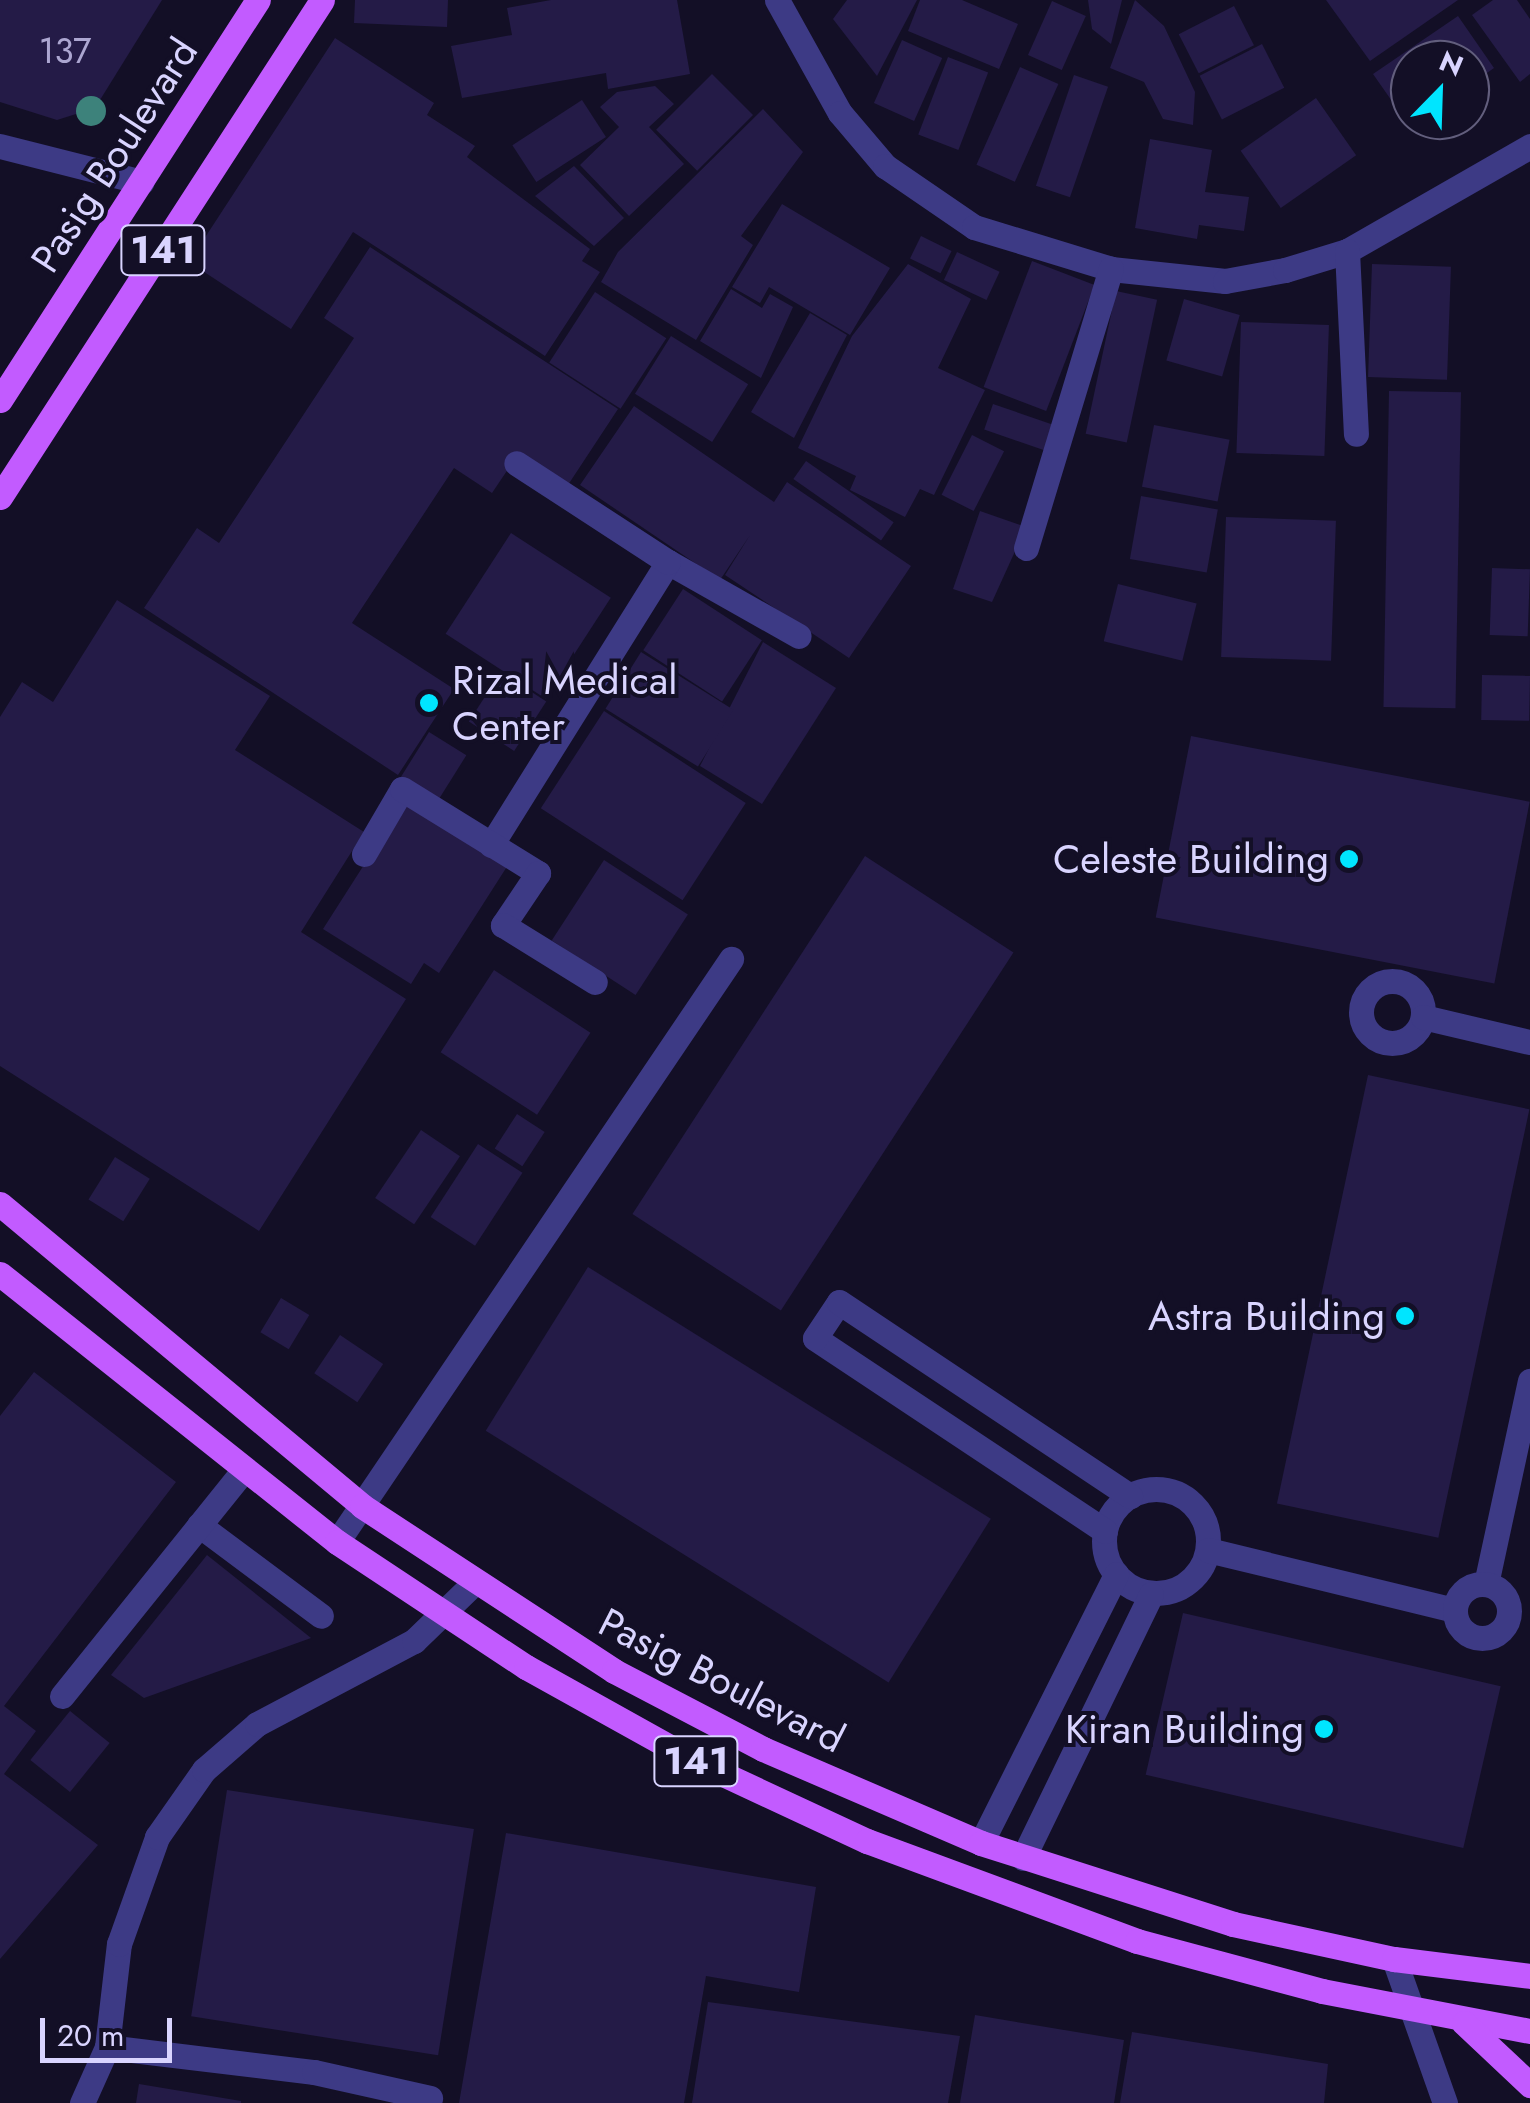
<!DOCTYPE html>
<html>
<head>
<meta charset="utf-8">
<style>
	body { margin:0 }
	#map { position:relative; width:1530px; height:2103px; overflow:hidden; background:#130f26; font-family:Jost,sans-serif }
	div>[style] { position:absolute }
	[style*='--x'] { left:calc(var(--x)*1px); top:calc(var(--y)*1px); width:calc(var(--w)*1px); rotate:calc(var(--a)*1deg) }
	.building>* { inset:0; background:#241b47; transform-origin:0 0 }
	.minor>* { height:25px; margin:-12.5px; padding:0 12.5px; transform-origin:12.5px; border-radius:12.5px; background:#3d3a85 }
	.minor>.ring { margin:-12.5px; padding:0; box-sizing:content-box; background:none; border:25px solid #3d3a85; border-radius:50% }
	.major>* { height:25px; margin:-12.5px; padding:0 12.5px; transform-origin:12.5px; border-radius:12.5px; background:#c25bff }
	.trees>* { width:30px; height:30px; margin:-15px; border-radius:50%; background:#3d827b }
	.dots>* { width:28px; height:28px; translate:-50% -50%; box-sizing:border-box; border:5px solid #130f26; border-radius:50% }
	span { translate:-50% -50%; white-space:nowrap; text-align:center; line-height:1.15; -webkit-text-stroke:8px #130f26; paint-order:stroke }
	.number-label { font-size:35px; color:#aca6d1 }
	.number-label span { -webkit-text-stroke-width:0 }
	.shield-label span { padding:2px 8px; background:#130f26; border:2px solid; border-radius:8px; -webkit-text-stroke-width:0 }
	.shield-label { font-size:38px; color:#d9d4ff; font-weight:700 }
	.street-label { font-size:40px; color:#d9d4ff }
	.poi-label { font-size:40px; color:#d9d4ff }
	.left { translate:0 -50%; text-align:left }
	.right { translate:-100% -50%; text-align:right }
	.north { position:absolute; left:1390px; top:40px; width:100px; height:100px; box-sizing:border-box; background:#130f26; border:2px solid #625e7d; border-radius:50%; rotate:23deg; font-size:28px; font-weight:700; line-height:40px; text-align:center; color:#d9d4ff }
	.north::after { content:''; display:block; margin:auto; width:35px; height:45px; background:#00e5ff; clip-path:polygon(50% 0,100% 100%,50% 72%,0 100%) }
	.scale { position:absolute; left:40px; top:2018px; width:132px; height:45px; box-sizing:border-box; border:5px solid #d9d4ff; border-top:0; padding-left:12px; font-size:30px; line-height:35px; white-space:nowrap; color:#d9d4ff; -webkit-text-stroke:8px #130f26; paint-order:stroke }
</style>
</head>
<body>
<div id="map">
	<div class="building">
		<div style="clip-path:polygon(0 0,162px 0,95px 108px,57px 120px,0 102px)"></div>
		<div style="clip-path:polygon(355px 0,448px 0,447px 27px,354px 23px)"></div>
		<div style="clip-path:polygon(551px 0,677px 0,690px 74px,608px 89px,606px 73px,462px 98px,451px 46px,512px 35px,507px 8px)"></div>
		<div style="clip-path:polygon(847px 0,917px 0,877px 76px,833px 19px)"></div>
		<div style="clip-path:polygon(920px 0,962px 0,1018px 24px,999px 69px,908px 31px)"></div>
		<div style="clip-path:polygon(1088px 0,1122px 0,1111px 44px,1092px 29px)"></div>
		<div style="clip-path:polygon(1135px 0,1164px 26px,1195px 92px,1193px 125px,1163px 119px,1144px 82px,1110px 68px)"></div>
		<div style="clip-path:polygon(1326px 0,1458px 0,1370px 61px)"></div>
		<div style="clip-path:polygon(1493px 0,1517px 0,1530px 19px,1530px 74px,1520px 82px,1472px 15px)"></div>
		<div style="left:1052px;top:1px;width:37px;height:59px;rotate:24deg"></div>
		<div style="left:1234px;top:6px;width:44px;height:62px;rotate:63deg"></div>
		<div style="clip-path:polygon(1458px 16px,1494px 68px,1470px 85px,1470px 60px,1410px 60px,1410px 120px,1420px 120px,1410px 127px,1373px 74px)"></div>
		<div style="clip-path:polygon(335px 38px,434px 103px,427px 115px,475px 146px,467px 157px,590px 249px,582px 261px,600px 272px,545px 356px,353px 232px,291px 329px,189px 262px)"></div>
		<div style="left:902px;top:40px;width:44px;height:69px;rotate:24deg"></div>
		<div style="left:1262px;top:44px;width:49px;height:70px;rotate:63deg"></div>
		<div style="left:948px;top:57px;width:43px;height:83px;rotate:21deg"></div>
		<div style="left:1020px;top:67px;width:42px;height:107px;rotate:24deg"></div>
		<div style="left:712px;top:74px;width:58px;height:79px;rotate:45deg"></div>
		<div style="left:1074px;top:75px;width:36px;height:117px;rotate:19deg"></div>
		<div style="clip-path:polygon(655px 86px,674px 104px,649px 127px,684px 164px,629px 216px,580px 165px,619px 127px,600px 107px,617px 92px)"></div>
		<div style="left:1316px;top:98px;width:70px;height:92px;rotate:55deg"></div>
		<div style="left:582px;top:100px;width:44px;height:83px;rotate:57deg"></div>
		<div style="clip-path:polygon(763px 109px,803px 152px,741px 236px,753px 245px,696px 340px,601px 282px,618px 252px)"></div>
		<div style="clip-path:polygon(1150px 139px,1212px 150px,1205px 192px,1249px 197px,1244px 231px,1199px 225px,1197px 239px,1135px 228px)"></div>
		<div style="clip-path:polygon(574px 166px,624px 218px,594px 246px,535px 196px)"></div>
		<div style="clip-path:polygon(782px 204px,890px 268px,850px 335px,769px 287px,760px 303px,732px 287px)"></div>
		<div style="left:921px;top:236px;width:34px;height:25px;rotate:26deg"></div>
		<div style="clip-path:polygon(370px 247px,618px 409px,566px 488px,517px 456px,492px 493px,454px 468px,352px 623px,454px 689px,398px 775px,144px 608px,197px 528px,219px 543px,354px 338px,324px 318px)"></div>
		<div style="left:957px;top:252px;width:47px;height:31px;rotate:25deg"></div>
		<div style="left:1032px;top:261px;width:67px;height:135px;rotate:21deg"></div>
		<div style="clip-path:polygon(908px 264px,971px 299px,938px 368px,985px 390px,934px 495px,920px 489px,905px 517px,850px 490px,856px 476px,798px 448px,852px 336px)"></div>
		<div style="left:1372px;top:264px;width:79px;height:113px;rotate:2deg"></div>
		<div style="clip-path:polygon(731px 289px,762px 308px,770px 294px,793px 307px,761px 378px,700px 341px)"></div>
		<div style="left:1116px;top:291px;width:42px;height:146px;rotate:12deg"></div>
		<div style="left:595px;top:292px;width:85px;height:84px;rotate:33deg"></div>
		<div style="left:1184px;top:299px;width:58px;height:64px;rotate:16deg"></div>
		<div style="clip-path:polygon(810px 313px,847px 335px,794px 438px,751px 412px)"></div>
		<div style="left:1241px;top:322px;width:88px;height:131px;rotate:2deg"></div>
		<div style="left:671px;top:336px;width:91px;height:68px;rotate:32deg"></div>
		<div style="left:1389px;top:391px;width:72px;height:316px;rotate:1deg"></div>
		<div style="left:993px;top:404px;width:72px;height:27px;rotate:19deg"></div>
		<div style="clip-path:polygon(634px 406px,774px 502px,787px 482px,911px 566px,849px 658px,725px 575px,750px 535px,720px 580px,580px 485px)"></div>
		<div style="left:1154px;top:425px;width:77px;height:63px;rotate:11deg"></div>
		<div style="left:972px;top:435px;width:36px;height:67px;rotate:27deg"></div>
		<div style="left:806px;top:461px;width:107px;height:22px;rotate:35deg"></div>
		<div style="left:1141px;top:496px;width:78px;height:64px;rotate:10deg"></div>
		<div style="clip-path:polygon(980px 511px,1026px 527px,992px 602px,953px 589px)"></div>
		<div style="left:1226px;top:517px;width:110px;height:140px;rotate:2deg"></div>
		<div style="left:511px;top:533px;width:119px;height:120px;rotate:33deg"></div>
		<div style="left:1492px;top:568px;width:38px;height:67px;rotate:2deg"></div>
		<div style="left:1118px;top:584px;width:81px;height:59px;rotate:14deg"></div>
		<div style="left:683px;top:589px;width:94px;height:73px;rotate:33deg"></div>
		<div style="clip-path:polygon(117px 600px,270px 696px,235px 750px,364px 832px,301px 932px,406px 999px,259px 1231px,0 1066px,0 717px,22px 682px,53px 702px)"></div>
		<div style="clip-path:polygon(763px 642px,836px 688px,762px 804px,700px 766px)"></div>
		<div style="left:641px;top:652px;width:109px;height:67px;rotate:32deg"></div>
		<div style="left:501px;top:672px;width:54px;height:59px;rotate:33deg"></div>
		<div style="left:1482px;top:675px;width:48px;height:45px;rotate:1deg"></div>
		<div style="left:604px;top:711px;width:169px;height:116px;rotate:33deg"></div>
		<div style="left:429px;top:732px;width:44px;height:54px;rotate:32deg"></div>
		<div style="left:1191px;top:736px;width:345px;height:185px;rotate:11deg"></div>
		<div style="clip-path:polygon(406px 799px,508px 865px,439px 973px,424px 963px,411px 984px,323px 929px)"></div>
		<div style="left:865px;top:856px;width:177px;height:427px;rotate:33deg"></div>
		<div style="left:604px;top:860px;width:100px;height:96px;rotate:33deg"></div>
		<div style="left:494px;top:970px;width:115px;height:98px;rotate:33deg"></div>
		<div style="left:1368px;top:1075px;width:165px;height:438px;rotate:12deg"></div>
		<div style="left:517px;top:1114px;width:33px;height:41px;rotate:33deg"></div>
		<div style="left:421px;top:1130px;width:47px;height:82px;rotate:34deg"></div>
		<div style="left:478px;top:1144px;width:53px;height:87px;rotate:33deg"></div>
		<div style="left:115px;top:1157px;width:41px;height:50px;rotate:32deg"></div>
		<div style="left:588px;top:1267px;width:475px;height:193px;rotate:32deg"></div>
		<div style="left:281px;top:1298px;width:33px;height:40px;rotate:31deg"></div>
		<div style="left:340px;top:1335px;width:52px;height:46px;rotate:34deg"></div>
		<div style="clip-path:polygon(34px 1372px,176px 1482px,4px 1706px,36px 1731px,4px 1774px,98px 1845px,0 1959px,0 1416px)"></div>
		<div style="clip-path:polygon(207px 1555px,311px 1638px,144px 1698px,111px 1675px)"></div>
		<div style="left:1183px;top:1613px;width:326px;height:166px;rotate:13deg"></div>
		<div style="left:70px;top:1711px;width:51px;height:63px;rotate:39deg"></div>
		<div style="left:227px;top:1790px;width:250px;height:229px;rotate:9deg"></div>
		<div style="clip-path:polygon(506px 1833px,816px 1887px,799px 1992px,706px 1976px,684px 2103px,459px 2103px)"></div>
		<div style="clip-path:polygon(708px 2002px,960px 2036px,948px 2103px,692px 2103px)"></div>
		<div style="clip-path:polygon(975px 2015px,1124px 2040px,1114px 2103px,960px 2103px)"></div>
		<div style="clip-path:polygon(1132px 2032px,1328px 2064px,1324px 2103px,1120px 2103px)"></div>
		<div style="clip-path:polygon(139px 2084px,241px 2101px,241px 2103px,136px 2103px)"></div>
	</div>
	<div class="minor">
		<div style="--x:777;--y:0;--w:129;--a:60.9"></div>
		<div style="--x:840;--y:113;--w:70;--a:49.7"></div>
		<div style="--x:885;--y:166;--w:108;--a:34.4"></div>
		<div style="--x:974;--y:227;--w:143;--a:17"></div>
		<div style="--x:1111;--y:269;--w:115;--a:6"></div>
		<div style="--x:1225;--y:281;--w:61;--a:-10.4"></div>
		<div style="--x:1285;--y:270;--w:65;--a:-17"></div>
		<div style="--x:1347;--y:251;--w:211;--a:-29.8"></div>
		<div style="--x:0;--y:146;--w:146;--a:14.2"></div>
		<div style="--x:1347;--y:251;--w:183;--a:87.2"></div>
		<div style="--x:1026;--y:548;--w:292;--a:-73.1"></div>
		<div style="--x:668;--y:562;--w:150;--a:29.5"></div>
		<div style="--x:491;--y:845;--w:334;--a:-58"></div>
		<div style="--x:668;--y:562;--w:181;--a:-146.9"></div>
		<div style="--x:364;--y:854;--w:75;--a:-59.7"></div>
		<div style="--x:402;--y:789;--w:160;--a:31.7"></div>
		<div style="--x:538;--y:873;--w:63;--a:123.9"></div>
		<div style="--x:503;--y:925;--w:108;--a:31.8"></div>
		<div class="ring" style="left:1361px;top:981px;width:37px;height:37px"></div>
		<div style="--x:1423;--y:1017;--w:110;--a:13.2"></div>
		<div class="ring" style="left:1104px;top:1489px;width:79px;height:79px"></div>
		<div style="--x:199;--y:1525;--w:152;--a:36.7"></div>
		<div style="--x:1105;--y:1531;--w:348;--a:-146.4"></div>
		<div style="--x:815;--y:1338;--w:43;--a:-56.3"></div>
		<div style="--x:839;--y:1302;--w:350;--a:33.7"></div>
		<div style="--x:337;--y:1542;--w:704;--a:-55.95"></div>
		<div style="--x:1208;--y:1550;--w:254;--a:13.7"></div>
		<div style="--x:1486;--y:1584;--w:208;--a:-77.8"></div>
		<div class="ring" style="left:1455px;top:1584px;width:29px;height:29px"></div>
		<div style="--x:62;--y:1696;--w:287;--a:-51.2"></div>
		<div style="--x:981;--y:1843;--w:301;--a:-63.3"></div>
		<div style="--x:1023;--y:1858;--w:293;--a:-64.1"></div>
		<div style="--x:1394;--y:1959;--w:153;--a:70.5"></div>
		<div style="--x:107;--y:2047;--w:209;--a:6.9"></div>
		<div style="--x:314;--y:2072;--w:119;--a:12.6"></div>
		<div style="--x:82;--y:2103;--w:61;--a:-65.9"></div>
		<div style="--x:107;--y:2047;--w:104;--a:-83.4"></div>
		<div style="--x:119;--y:1944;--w:114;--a:-70.4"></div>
		<div style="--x:157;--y:1837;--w:82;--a:-55"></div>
		<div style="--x:204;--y:1770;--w:70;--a:-41"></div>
		<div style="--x:257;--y:1724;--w:178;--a:-27.9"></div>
		<div style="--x:414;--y:1641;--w:82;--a:-44"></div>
	</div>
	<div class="major">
		<div style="--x:0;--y:400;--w:476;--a:-57.2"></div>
		<div style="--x:0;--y:497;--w:592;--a:-57.06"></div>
		<div style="--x:0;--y:1204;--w:471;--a:39.8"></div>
		<div style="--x:362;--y:1506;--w:301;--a:33.2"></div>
		<div style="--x:614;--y:1671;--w:168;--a:27.6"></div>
		<div style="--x:763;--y:1749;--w:237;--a:23.3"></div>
		<div style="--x:981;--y:1843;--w:265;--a:17.8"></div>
		<div style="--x:1233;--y:1924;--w:165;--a:12.3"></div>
		<div style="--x:1394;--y:1959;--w:137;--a:7.1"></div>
		<div style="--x:0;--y:1274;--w:431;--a:38.5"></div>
		<div style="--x:337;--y:1542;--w:227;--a:33.5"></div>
		<div style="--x:526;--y:1667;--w:191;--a:29.1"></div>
		<div style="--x:693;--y:1760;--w:192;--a:25"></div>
		<div style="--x:867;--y:1841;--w:288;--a:20.3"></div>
		<div style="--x:1137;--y:1941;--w:192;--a:15.1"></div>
		<div style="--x:1322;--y:1991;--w:212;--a:10.9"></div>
		<div style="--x:1464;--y:2023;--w:91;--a:43.2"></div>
	</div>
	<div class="trees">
		<div style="left:91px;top:111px"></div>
	</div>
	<div class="dots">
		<div style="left:429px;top:703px;background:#00e5ff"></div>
		<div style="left:1349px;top:859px;background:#00e5ff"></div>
		<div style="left:1405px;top:1316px;background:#00e5ff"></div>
		<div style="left:1324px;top:1729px;background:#00e5ff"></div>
	</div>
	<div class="number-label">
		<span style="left:65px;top:51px">137</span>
	</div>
	<div class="shield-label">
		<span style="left:163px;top:250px">141</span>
		<span style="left:696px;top:1761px">141</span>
	</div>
	<div class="street-label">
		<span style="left:114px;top:155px;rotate:-57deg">Pasig Boulevard</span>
		<span style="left:722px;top:1680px;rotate:27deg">Pasig Boulevard</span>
	</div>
	<div class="poi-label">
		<span class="left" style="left:452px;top:703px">Rizal Medical<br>Center</span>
		<span class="right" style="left:1329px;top:859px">Celeste Building</span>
		<span class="right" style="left:1385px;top:1316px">Astra Building</span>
		<span class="right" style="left:1304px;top:1729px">Kiran Building</span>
	</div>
	<div class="north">N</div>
	<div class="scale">20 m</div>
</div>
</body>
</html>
